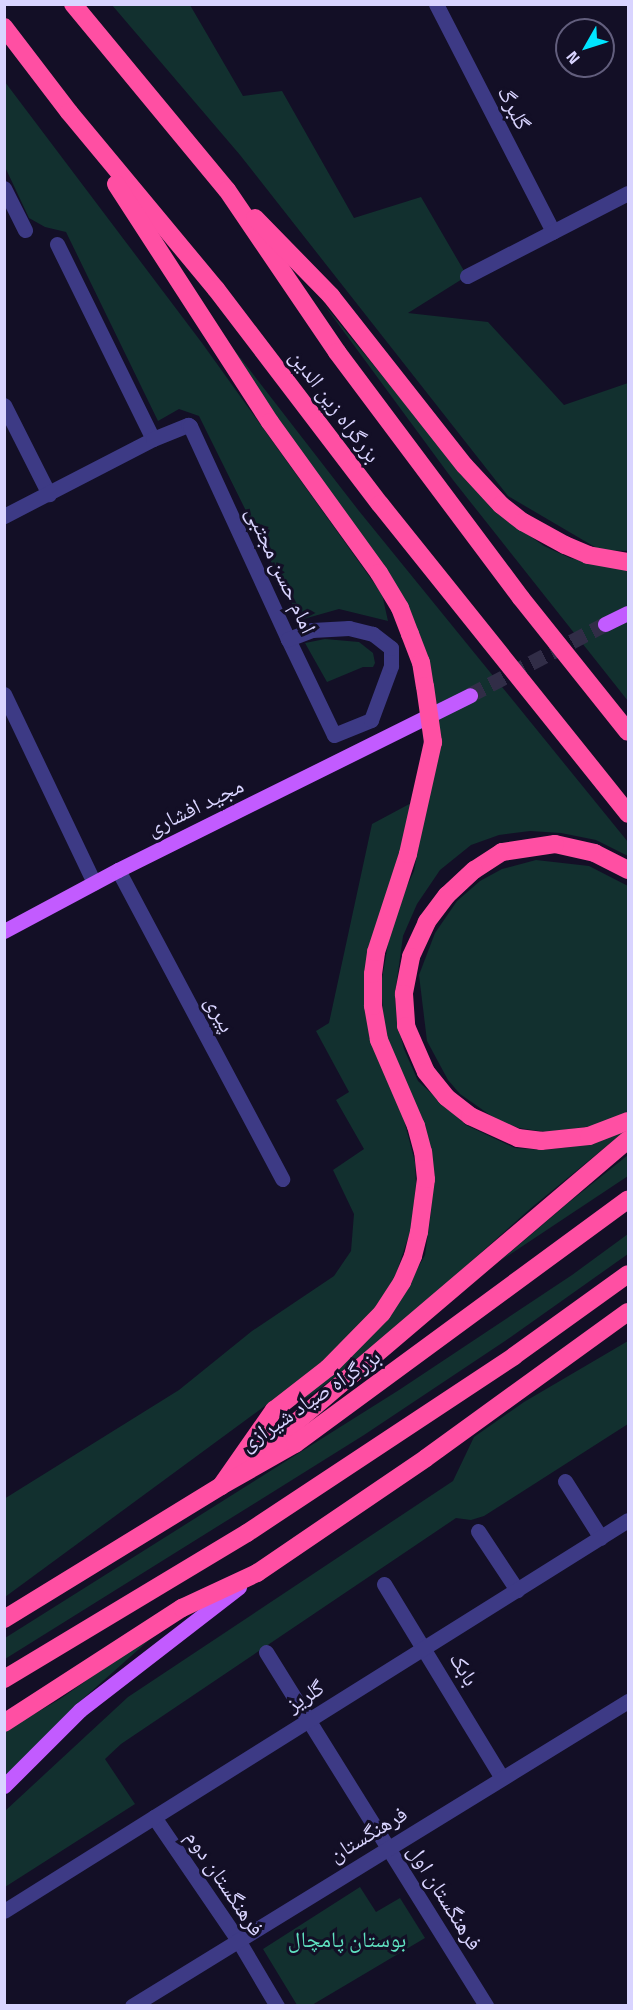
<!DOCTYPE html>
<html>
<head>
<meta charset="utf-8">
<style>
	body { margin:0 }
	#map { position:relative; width:633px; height:2010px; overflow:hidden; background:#130f26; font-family:"Titillium Web","Noto Naskh Arabic",sans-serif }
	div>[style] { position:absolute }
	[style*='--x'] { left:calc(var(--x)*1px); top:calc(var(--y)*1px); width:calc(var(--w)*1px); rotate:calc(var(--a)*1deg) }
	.green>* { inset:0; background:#12302f }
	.major-tunnel>* { height:15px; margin-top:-7.5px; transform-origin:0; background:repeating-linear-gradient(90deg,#312d47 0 15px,transparent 0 23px) }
	.minor>* { height:15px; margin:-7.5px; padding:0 7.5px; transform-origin:7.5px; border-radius:7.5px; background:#3d3a85 }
	.major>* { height:15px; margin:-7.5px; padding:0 7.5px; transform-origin:7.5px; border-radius:7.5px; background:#c25bff }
	.highway>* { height:18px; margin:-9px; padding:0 9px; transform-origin:9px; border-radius:9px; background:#ff4fa3 }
	.highway-bridge>* { height:18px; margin:-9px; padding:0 9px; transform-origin:9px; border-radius:9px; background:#ff4fa3 }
	span { translate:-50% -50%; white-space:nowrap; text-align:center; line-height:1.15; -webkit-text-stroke:6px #130f26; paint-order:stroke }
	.street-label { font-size:22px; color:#d9d4ff }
	.park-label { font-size:22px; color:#5fe0c0 }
	.frame { position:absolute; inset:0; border:6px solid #d9d4ff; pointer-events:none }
	.north { position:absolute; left:555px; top:18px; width:60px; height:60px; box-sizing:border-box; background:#130f26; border:2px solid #625e7d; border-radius:50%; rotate:231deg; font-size:16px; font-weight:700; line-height:24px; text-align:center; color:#d9d4ff }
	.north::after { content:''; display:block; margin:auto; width:21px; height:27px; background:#00e5ff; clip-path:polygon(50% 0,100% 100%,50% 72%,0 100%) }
</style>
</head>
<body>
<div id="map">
	<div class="green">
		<div style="clip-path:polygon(112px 5px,190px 5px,243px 96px,282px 91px,354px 218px,421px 197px,467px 276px,408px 313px,488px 322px,564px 405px,628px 383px,628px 551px,600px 550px,508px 496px,240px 155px)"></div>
		<div style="clip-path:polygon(5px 82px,202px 343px,382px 594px,388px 621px,339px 609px,300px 620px,199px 416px,179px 409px,158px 421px,66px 232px,45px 227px,29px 218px,5px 167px)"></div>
		<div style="clip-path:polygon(322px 302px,425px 428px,506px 519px,544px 546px,570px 558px,628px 571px,628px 701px,453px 480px)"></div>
		<div style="clip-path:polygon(218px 329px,359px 511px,628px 842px,628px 856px,596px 840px,561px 833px,530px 831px,499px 835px,471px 845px,440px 870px,417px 904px,403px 936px,395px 994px,397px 1022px,404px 1049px,418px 1081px,466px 1125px,515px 1148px,544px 1150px,571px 1147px,625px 1131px,531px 1208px,383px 1340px,314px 1393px,287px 1409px,409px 1284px,425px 1255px,431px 1212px,432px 1178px,384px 1026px,381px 984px,393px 916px,414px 871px,429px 788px,427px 655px)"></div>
		<div style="clip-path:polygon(325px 639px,359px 642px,373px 653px,375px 663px,373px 667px,363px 667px,327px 682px,305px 643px)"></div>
		<div style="clip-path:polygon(415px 801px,369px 958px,400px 1105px,415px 1162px,416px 1184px,411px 1229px,392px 1286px,376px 1310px,318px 1367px,5px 1597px,4px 1499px,179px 1390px,252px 1331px,334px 1276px,351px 1251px,354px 1214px,333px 1170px,364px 1149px,336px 1100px,349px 1092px,316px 1031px,329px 1023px,372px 824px)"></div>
		<div style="clip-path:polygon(536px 860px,589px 866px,628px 886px,628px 1114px,609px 1124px,546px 1132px,519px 1128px,497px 1120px,460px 1094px,448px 1080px,427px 1041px,419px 975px,435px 933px,457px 901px,480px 881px,502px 869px)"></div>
		<div style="clip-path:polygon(628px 1155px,628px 1176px,500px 1261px,568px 1203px)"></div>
		<div style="clip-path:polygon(628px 1234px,628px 1254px,505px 1341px,364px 1435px,5px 1659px,5px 1638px,399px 1390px,572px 1275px)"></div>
		<div style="clip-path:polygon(628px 1341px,628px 1424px,484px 1516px,471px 1520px,456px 1518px,121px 1744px,105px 1759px,135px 1804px,5px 1887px,5px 1811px,128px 1697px,453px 1481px,474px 1437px,524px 1402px)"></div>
		<div style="clip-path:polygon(166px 1625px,76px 1705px,5px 1776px,5px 1731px,60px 1699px)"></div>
		<div style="clip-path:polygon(360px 1887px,376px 1912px,400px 1898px,425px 1938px,312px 2005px,297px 2005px,263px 1949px)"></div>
	</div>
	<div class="major-tunnel">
		<div style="--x:470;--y:695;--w:153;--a:-27.7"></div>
	</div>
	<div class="minor">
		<div style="--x:436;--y:4;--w:256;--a:62.8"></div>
		<div style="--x:4;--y:188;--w:47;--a:63.4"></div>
		<div style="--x:57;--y:244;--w:217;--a:63.8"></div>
		<div style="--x:467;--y:276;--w:181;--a:-27.3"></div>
		<div style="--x:4;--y:405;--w:100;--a:63.2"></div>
		<div style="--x:4;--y:516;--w:168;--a:-27.3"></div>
		<div style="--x:153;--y:439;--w:38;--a:-22"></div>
		<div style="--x:188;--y:425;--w:2;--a:27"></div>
		<div style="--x:190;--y:426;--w:234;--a:65.3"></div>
		<div style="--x:288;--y:639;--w:106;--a:64.4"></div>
		<div style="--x:334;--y:735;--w:40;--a:-22"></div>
		<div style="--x:371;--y:720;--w:58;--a:-69.7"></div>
		<div style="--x:391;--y:666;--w:18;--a:-90"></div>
		<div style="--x:391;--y:648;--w:23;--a:-142"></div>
		<div style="--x:373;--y:634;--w:25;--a:-166"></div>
		<div style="--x:349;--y:628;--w:37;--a:177"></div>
		<div style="--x:312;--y:630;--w:26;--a:159"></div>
		<div style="--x:4;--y:694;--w:209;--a:64.5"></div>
		<div style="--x:118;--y:870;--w:350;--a:62"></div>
		<div style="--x:565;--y:1481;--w:67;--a:57.7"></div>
		<div style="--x:478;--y:1531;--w:71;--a:56.5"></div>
		<div style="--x:384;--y:1584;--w:227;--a:58.7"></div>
		<div style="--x:266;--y:1652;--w:417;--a:58.1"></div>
		<div style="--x:154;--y:1817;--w:149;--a:55.7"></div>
		<div style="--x:238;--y:1940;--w:77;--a:59.4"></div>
		<div style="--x:4;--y:1911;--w:736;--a:-32.07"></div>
		<div style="--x:132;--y:2006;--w:582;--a:-31.59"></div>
	</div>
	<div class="major">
		<div style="--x:605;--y:624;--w:25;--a:-26"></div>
		<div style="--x:4;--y:931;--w:129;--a:-28.2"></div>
		<div style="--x:118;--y:870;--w:393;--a:-26.4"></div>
		<div style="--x:4;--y:1786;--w:107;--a:-45"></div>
		<div style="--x:80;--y:1710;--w:201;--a:-37.7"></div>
	</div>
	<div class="highway">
		<div style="--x:73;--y:4;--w:241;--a:50.4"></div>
		<div style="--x:227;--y:190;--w:196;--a:55.8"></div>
		<div style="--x:337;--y:352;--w:307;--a:53.2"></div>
		<div style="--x:521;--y:598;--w:171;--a:51.4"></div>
		<div style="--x:4;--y:27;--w:107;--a:52.6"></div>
		<div style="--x:69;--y:112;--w:230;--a:50.3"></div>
		<div style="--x:216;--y:289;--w:270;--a:52.7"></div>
		<div style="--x:380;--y:504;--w:397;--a:51.3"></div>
		<div style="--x:116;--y:184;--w:283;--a:57.1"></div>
		<div style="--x:270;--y:422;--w:186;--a:54.2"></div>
		<div style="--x:379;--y:573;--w:41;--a:59"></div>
		<div style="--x:400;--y:608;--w:28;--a:69"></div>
		<div style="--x:410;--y:634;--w:30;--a:69"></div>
		<div style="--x:421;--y:662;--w:24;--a:81"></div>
		<div style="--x:255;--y:218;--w:109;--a:45.7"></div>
		<div style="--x:331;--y:296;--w:216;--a:51.8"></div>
		<div style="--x:465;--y:466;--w:53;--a:47.3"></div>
		<div style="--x:501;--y:505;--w:28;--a:38"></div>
		<div style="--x:523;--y:522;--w:48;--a:28.7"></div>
		<div style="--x:565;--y:545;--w:25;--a:23"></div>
		<div style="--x:588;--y:555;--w:41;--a:9.9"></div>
		<div style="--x:628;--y:870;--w:37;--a:-153"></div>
		<div style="--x:595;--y:853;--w:41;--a:-167.3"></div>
		<div style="--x:555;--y:844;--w:54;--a:171.4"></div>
		<div style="--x:502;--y:852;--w:33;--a:147"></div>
		<div style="--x:474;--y:870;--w:37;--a:137"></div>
		<div style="--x:447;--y:895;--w:34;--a:127"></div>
		<div style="--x:427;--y:922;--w:38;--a:115"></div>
		<div style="--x:411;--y:957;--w:38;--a:101"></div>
		<div style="--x:404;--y:994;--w:32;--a:86"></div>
		<div style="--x:406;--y:1026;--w:50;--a:66.5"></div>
		<div style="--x:426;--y:1072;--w:32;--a:51"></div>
		<div style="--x:446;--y:1097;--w:31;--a:38"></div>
		<div style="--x:470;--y:1116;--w:53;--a:24.6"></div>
		<div style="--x:518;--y:1138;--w:23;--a:7"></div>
		<div style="--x:541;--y:1141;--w:48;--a:-5.9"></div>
		<div style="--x:589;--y:1136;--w:42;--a:-21"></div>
		<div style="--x:254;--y:1458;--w:491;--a:-40.4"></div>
		<div style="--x:221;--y:1486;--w:93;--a:-55.1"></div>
		<div style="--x:274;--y:1410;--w:68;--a:-37.9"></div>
		<div style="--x:328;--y:1368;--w:77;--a:-45.5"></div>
		<div style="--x:382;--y:1313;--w:37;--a:-57"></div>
		<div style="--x:402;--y:1282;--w:28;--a:-67"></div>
		<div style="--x:413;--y:1256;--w:25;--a:-76"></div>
		<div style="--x:419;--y:1232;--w:53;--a:-82.5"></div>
		<div style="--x:426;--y:1179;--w:27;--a:-96"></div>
		<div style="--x:423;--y:1152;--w:27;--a:-105"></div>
		<div style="--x:416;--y:1126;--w:94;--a:-113.3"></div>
		<div style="--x:379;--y:1040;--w:35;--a:-100"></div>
		<div style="--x:373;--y:1006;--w:32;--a:-90"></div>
		<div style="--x:373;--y:974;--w:22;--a:-82"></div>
		<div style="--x:376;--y:952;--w:103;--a:-71.9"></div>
		<div style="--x:408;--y:854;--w:115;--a:-77.4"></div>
		<div style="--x:4;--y:1619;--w:255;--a:-31.5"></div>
		<div style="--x:221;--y:1486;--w:85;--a:-29.6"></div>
		<div style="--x:295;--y:1444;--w:413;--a:-36.3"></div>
		<div style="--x:4;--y:1679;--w:283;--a:-31"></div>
		<div style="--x:247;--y:1533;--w:320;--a:-33.5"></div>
		<div style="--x:514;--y:1356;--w:140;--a:-35.7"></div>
		<div style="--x:4;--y:1723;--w:212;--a:-32.9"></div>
		<div style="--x:182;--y:1608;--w:83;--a:-25"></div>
		<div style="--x:257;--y:1573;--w:204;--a:-34.2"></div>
		<div style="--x:426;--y:1458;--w:249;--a:-35.9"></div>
	</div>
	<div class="highway-bridge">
		<div style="--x:425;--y:686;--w:57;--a:81.9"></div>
	</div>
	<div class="street-label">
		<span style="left:514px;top:108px;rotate:63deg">گلبرگ</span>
		<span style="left:335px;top:406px;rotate:53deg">بزرگراه زین الدین</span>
		<span style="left:281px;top:570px;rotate:65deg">امام حسن مجتبی</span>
		<span style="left:195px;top:807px;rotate:-26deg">مجید افشاری</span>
		<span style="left:220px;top:1014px;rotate:62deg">پیری</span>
		<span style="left:310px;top:1400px;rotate:-34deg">بزرگراه صیاد شیرازی</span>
		<span style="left:464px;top:1669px;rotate:59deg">بابک</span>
		<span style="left:305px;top:1696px;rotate:-32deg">گلریز</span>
		<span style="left:368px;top:1834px;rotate:-31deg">فرهنگستان</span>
		<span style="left:225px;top:1883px;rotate:56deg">فرهنگستان دوم</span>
		<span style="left:445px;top:1897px;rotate:58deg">فرهنگستان اول</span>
	</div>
	<div class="park-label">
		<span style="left:347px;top:1940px">بوستان پامچال</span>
	</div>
	<div class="frame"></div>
	<div class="north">N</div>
</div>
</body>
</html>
